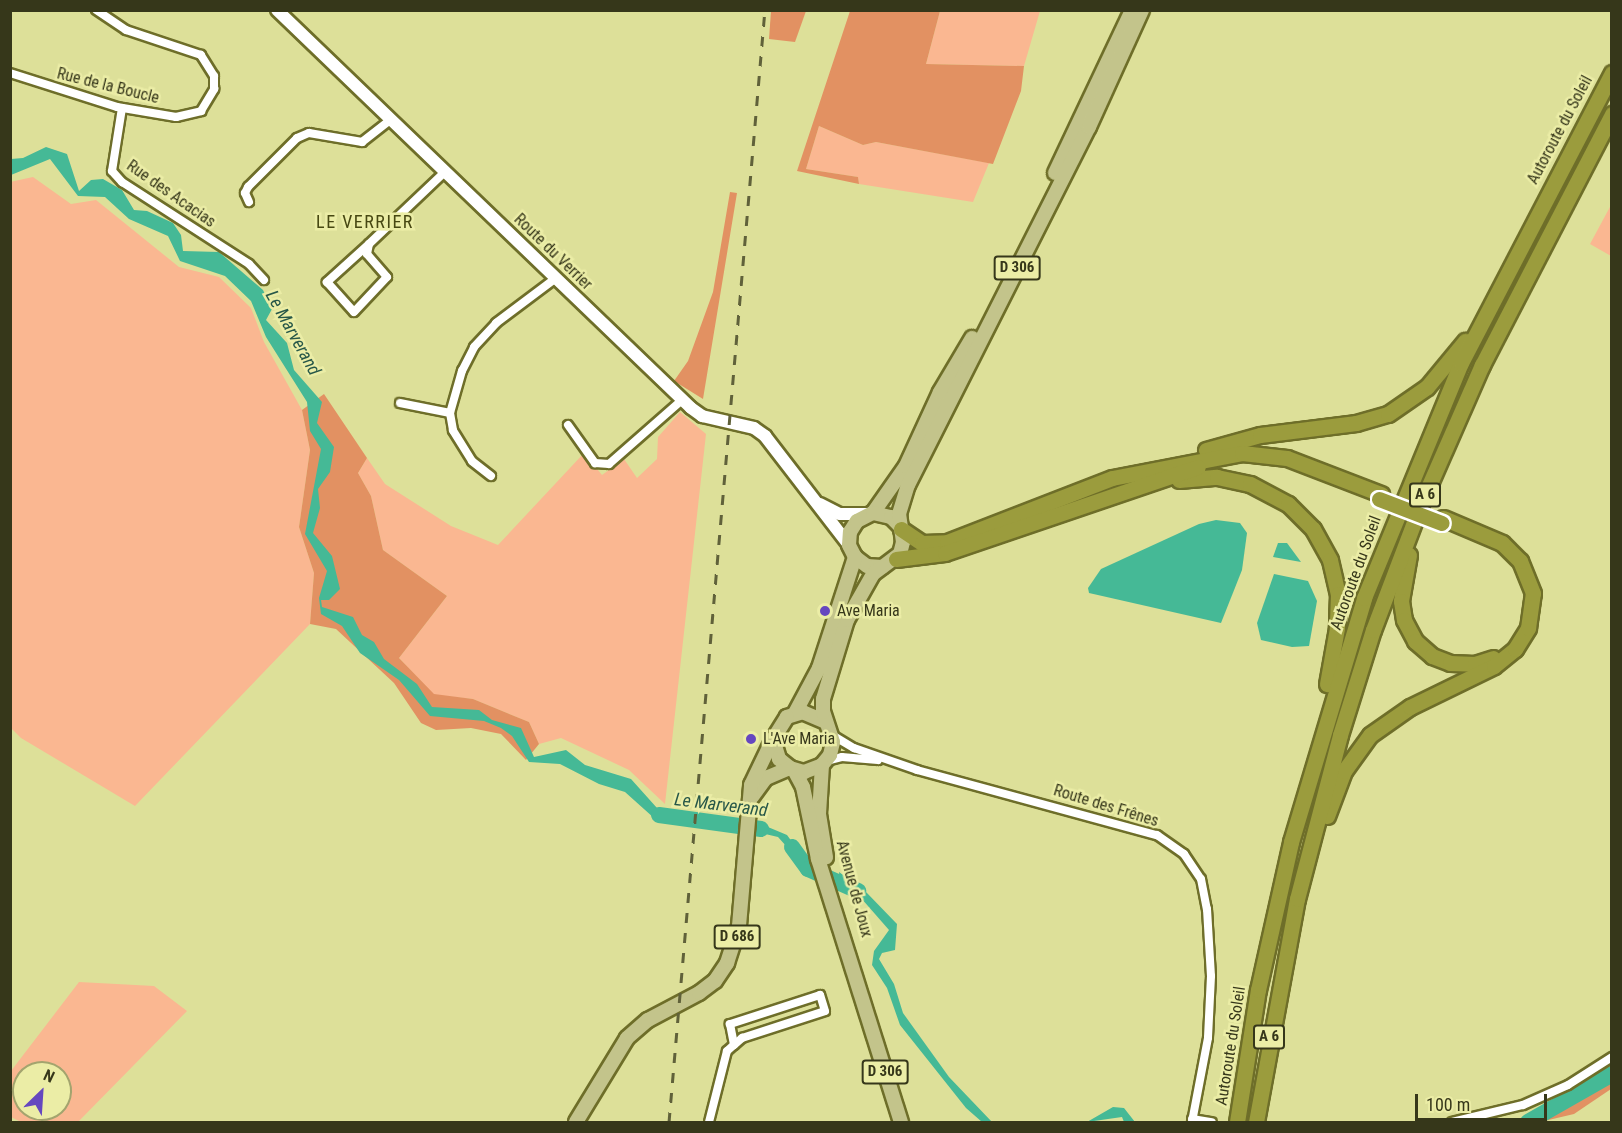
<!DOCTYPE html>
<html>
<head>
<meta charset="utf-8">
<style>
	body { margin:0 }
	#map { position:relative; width:1622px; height:1133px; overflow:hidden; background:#dde099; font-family:"Roboto Condensed",sans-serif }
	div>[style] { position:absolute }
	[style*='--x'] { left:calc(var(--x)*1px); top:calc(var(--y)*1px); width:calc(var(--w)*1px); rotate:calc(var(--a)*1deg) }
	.green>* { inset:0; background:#fab791 }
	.forest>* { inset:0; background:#e29162 }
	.water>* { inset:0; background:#45b996; transform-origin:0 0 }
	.river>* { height:16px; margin:-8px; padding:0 8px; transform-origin:8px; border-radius:8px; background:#45b996 }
	.roads { filter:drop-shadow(2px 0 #6e6e29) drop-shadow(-2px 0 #6e6e29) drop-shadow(0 2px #6e6e29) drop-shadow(0 -2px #6e6e29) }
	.minor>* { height:8px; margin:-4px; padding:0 4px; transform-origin:4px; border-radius:4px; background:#fff }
	.secondary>* { height:12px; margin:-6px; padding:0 6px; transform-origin:6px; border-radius:6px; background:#fff }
	.primary>* { height:14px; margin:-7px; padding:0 7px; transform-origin:7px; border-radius:7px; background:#c3c48b }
	.motorway>* { height:15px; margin:-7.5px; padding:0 7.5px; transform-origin:7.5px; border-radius:7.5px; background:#9b9c3d }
	.rail>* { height:3px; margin-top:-1.5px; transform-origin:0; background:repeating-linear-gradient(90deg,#60613a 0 10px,transparent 0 20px) }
	.bridges { filter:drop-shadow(2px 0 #fff) drop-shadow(-2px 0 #fff) drop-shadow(0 2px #fff) drop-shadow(0 -2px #fff) }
	.motorway-bridge>* { height:15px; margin:-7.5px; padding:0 7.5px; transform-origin:7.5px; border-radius:7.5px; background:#9b9c3d }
	.dots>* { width:16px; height:16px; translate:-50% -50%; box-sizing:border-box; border:3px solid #ebeda6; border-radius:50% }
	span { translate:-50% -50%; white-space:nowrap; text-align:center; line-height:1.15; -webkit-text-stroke:5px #ebeda6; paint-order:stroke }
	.shield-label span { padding:2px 4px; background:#ebeda6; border:2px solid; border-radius:4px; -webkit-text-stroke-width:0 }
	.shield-label { font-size:15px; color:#36371a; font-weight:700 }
	.street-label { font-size:16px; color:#36371a }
	.poi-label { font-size:16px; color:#36371a }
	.left { translate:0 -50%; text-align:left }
	.neighbourhood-label { font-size:18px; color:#474812; letter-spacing:1.5px }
	.water-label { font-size:18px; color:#275748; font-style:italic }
	.frame { position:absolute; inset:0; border:12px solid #36371a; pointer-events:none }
	.north { position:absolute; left:12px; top:1061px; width:60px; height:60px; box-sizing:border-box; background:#ebeda6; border:2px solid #a3a46e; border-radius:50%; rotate:25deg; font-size:16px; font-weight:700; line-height:24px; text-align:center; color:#36371a }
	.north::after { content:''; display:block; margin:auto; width:21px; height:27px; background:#6547bf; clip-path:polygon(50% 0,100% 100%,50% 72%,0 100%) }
	.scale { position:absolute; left:1415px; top:1094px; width:132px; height:27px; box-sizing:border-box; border:3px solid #36371a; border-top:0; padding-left:8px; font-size:18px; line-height:21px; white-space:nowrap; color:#36371a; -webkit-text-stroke:4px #ebeda6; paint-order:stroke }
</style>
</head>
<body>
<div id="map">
	<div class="green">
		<div style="clip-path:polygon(940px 11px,1040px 11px,1024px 66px,926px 64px)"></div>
		<div style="clip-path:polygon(819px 126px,863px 145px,876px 142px,989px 163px,973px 202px,859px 184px,858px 177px,806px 169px)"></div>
		<div style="clip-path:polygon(33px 177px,71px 204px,96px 200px,179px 267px,219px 277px,251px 308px,264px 342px,302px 410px,310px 450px,299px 527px,314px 573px,310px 624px,135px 806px,21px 738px,11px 728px,10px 182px)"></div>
		<div style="clip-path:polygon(1611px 205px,1611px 256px,1590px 244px)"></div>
		<div style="clip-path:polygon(680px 412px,706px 434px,665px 804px,629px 770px,561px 738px,539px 744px,529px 722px,473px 699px,434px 695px,399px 658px,447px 596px,383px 550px,371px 496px,358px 473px,367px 458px,385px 484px,451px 526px,498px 545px,584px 453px,602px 475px,624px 459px,637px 478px,657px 459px,658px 437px)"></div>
		<div style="clip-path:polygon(evenodd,79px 982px,154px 986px,187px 1011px,78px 1122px,21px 1122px,11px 1117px,11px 1071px,79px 982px,24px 1073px,60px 1073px,60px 1109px,24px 1109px,24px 1073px)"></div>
	</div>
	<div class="forest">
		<div style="clip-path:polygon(771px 11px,806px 11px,795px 42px,769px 39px)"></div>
		<div style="clip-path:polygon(850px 11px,940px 11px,926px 64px,1024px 66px,1021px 91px,993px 164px,876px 142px,863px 145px,819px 126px,806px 169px,858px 177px,859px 184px,797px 171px)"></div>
		<div style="clip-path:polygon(730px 192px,737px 193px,703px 399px,674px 381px,688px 361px,713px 292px)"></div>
		<div style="clip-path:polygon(324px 394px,367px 458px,358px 473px,371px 496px,383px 550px,447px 596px,399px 658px,434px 694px,473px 699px,529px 722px,539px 744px,526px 760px,501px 734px,471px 728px,436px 730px,421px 723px,394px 683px,336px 629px,310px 624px,314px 573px,299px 527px,310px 450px,302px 410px)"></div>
		<div style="clip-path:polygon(1611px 1061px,1611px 1089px,1574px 1114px,1540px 1122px,1561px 1094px)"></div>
	</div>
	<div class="water">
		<div style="clip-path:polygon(46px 147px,67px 154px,79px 191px,91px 180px,103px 179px,122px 190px,134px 210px,147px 211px,173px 223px,181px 235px,183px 251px,219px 252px,263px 290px,272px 309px,266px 320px,287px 343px,294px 370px,322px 402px,317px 423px,334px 447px,330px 472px,318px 489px,320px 508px,313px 533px,332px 556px,340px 589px,329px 600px,321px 600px,322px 607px,353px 617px,362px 635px,374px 642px,384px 659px,417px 684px,432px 707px,479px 710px,492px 720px,521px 728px,534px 757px,566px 750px,585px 765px,631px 779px,657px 808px,679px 815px,678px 825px,654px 818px,625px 792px,599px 784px,560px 764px,529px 762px,512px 736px,501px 728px,484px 721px,430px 716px,399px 680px,360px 653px,342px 626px,321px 614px,319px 598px,327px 571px,305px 534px,321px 449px,310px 431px,307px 402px,266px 337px,251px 301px,225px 276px,180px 261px,168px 236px,129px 219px,105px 197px,78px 196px,50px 159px,11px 175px,11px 159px,23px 158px)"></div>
		<div style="clip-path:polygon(1216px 520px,1240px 523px,1247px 533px,1242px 570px,1221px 623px,1089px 593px,1088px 588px,1101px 569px,1199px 524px)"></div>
		<div style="clip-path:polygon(1278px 543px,1287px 543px,1301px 562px,1273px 557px)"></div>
		<div style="clip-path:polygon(1274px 574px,1308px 581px,1317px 601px,1309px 646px,1292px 647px,1261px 640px,1257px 623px)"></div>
		<div style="left:709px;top:817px;width:28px;height:9px;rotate:4deg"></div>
		<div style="clip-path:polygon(754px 821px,787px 835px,806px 861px,805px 867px,778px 837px,752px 831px)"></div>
		<div style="clip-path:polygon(839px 872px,866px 892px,897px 924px,895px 950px,882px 953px,879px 959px,894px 984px,903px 1013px,949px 1077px,992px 1122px,982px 1122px,966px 1108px,900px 1025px,887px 988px,872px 965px,874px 951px,889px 930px,854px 890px,841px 889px)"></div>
		<div style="clip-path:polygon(1113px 1107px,1124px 1108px,1135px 1122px,1124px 1122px,1122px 1117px,1087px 1122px)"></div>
	</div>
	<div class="river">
		<div style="--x:659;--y:815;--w:103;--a:7.8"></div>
		<div style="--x:792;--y:847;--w:27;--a:54"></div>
		<div style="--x:808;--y:869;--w:55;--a:23.7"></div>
		<div style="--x:1528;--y:1122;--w:97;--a:-29.7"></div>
	</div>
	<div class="roads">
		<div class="minor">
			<div style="--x:10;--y:73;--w:112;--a:17.6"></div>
			<div style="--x:117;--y:107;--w:60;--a:9.6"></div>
			<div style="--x:176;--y:117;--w:26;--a:-13"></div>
			<div style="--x:201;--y:111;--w:26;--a:-59"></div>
			<div style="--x:214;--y:89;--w:13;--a:-90"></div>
			<div style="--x:214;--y:76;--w:25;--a:-122"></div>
			<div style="--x:201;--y:55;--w:79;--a:-161.6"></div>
			<div style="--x:126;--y:30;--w:36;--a:-146"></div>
			<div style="--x:122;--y:108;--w:64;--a:99"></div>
			<div style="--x:112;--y:171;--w:15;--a:48"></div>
			<div style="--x:122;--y:182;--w:151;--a:32.8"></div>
			<div style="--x:249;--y:264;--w:22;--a:47"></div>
			<div style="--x:249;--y:202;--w:10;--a:-114"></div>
			<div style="--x:245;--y:193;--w:7;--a:-63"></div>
			<div style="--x:248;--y:187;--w:69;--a:-45"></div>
			<div style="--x:297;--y:138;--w:13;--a:-23"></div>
			<div style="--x:309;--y:133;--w:54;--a:9.6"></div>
			<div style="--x:362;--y:142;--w:36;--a:-38"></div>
			<div style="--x:369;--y:244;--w:57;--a:137.9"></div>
			<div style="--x:327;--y:282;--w:40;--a:48"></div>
			<div style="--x:354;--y:312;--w:48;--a:-46.7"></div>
			<div style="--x:387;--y:277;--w:30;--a:-131"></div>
			<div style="--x:367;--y:254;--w:10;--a:-79"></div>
			<div style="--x:369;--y:244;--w:105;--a:-43.5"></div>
			<div style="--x:400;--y:403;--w:51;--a:11.3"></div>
			<div style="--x:568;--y:425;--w:47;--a:54.6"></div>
			<div style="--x:595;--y:463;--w:14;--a:4"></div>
			<div style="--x:609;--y:464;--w:97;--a:-41.2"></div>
			<div style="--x:491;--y:476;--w:24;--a:-142"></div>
			<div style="--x:472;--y:461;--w:36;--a:-122"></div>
			<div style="--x:453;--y:430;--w:17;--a:-100"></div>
			<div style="--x:450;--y:413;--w:44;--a:-74.1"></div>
			<div style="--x:462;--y:371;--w:27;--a:-63"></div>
			<div style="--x:474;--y:347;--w:33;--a:-47"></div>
			<div style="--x:496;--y:323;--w:75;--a:-36.9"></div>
			<div style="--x:832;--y:735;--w:26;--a:31"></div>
			<div style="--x:854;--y:748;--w:67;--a:19.2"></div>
			<div style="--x:917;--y:770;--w:249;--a:15.2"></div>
			<div style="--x:1157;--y:835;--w:33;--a:35"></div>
			<div style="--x:1184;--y:854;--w:30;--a:56"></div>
			<div style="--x:1201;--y:879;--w:31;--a:79"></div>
			<div style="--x:1207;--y:909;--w:67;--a:86.6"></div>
			<div style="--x:1211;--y:976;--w:62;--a:92.8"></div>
			<div style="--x:1208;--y:1038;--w:86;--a:100.8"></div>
			<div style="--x:826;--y:761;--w:16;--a:-14"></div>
			<div style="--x:842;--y:757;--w:36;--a:5"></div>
			<div style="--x:1192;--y:1119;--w:20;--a:9"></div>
			<div style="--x:709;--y:1122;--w:73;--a:-75.8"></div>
			<div style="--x:727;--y:1051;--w:9;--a:-41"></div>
			<div style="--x:734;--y:1045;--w:11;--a:-41"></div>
			<div style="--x:742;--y:1038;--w:87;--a:-18"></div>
			<div style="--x:825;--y:1011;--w:17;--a:-107"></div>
			<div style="--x:820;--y:995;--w:95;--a:162.1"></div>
			<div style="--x:730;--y:1024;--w:21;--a:79"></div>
			<div style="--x:1452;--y:1122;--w:73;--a:-13.5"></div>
			<div style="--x:1523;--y:1105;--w:49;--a:-24"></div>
			<div style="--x:1568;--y:1085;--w:52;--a:-32.5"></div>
		</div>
		<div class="secondary">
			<div style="--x:277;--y:10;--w:574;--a:43.87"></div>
			<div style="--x:691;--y:408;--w:14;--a:36"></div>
			<div style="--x:702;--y:416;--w:53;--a:13"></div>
			<div style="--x:754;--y:428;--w:14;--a:36"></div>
			<div style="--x:765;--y:436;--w:138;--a:52.4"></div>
			<div style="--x:820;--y:504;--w:22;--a:27"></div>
			<div style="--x:840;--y:514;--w:28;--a:0"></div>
		</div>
		<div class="primary">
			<div style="--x:1055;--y:173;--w:180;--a:-64.7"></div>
			<div style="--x:873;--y:513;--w:57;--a:-54.9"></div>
			<div style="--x:906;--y:466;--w:81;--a:-65.3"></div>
			<div style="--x:940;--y:392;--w:63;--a:-59.3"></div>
			<div style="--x:882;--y:567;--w:15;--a:-176"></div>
			<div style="--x:867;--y:566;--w:15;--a:-143"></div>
			<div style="--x:855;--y:557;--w:13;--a:-117"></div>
			<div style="--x:849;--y:545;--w:13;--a:-86"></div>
			<div style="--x:850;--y:532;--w:13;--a:-58"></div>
			<div style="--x:857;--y:521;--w:18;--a:-27"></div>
			<div style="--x:873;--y:513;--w:18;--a:13"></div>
			<div style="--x:891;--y:517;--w:13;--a:45"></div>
			<div style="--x:795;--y:713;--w:51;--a:-61.9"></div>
			<div style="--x:819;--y:668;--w:117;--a:-72"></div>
			<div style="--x:826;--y:722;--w:25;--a:-157"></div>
			<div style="--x:803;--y:712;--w:17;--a:163"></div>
			<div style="--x:787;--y:717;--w:26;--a:122"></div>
			<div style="--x:773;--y:739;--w:21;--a:73"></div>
			<div style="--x:779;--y:759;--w:14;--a:39"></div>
			<div style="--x:790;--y:768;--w:15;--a:16"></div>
			<div style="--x:804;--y:772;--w:19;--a:-21"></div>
			<div style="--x:822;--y:765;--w:13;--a:-51"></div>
			<div style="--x:830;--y:755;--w:13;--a:-77"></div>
			<div style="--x:833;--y:742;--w:32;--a:-108"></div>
			<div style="--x:823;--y:712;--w:13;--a:-90"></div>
			<div style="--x:823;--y:699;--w:83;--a:-73.1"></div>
			<div style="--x:847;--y:620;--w:53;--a:-60.5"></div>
			<div style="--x:873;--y:574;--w:34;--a:-37"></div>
			<div style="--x:900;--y:554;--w:12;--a:-76"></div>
			<div style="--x:903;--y:542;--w:28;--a:-98"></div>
			<div style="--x:899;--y:514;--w:30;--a:-73"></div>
			<div style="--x:908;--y:485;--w:401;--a:-63.2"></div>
			<div style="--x:1089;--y:127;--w:128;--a:-65.6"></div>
			<div style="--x:822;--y:765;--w:49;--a:93.5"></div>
			<div style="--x:819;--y:814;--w:44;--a:80.8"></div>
			<div style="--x:794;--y:770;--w:19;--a:62"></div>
			<div style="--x:803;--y:787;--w:74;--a:78.2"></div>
			<div style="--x:818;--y:859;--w:276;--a:72.5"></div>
			<div style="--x:752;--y:797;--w:24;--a:-54"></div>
			<div style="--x:766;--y:778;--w:26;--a:-23"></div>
			<div style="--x:576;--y:1122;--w:98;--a:-58.7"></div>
			<div style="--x:627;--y:1038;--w:28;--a:-41"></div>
			<div style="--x:648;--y:1020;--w:58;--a:-27.9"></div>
			<div style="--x:699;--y:993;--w:20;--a:-37"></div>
			<div style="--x:715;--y:981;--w:22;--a:-56"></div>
			<div style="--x:727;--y:963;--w:39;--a:-72"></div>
			<div style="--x:739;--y:926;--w:142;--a:-85.1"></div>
			<div style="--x:751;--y:785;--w:51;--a:-64.4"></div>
		</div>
		<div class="motorway">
			<div style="--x:1206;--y:450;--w:56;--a:-15.5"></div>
			<div style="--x:1260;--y:435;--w:97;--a:-7.1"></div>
			<div style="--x:1356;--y:423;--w:33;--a:-16"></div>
			<div style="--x:1388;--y:414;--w:47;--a:-34.7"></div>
			<div style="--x:1427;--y:387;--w:60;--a:-50.4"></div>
			<div style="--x:1179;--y:480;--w:38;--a:-5"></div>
			<div style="--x:1217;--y:477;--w:34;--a:12"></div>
			<div style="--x:1250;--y:484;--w:43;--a:27.8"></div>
			<div style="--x:1288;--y:504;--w:35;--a:45"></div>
			<div style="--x:1313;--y:529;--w:35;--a:61"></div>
			<div style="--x:1330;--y:560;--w:35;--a:77"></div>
			<div style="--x:1338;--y:594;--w:34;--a:92"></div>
			<div style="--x:1337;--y:628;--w:57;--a:100.1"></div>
			<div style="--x:901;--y:529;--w:25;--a:34"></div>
			<div style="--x:922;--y:543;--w:25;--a:-2"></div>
			<div style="--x:947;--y:542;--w:177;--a:-21.2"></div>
			<div style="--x:1112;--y:478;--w:132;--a:-10.9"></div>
			<div style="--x:1242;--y:453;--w:45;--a:6.3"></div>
			<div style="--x:1287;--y:458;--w:101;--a:21"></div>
			<div style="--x:1409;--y:555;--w:47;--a:99.9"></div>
			<div style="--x:1401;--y:601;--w:19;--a:81"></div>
			<div style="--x:1404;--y:620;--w:24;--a:62"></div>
			<div style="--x:1415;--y:641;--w:23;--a:41"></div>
			<div style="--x:1432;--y:656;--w:19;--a:21"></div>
			<div style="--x:1450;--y:663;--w:25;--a:2"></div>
			<div style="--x:1475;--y:664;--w:19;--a:-18"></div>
			<div style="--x:896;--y:559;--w:49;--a:-7"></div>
			<div style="--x:945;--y:553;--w:267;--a:-18.8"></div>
			<div style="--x:1327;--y:816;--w:48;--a:-69.3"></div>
			<div style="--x:1344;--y:771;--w:44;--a:-54.2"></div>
			<div style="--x:1370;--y:735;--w:49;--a:-35"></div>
			<div style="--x:1410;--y:707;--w:93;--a:-26"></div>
			<div style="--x:1494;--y:666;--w:27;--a:-39"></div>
			<div style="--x:1515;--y:649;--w:25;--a:-58"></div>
			<div style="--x:1528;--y:628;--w:35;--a:-82"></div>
			<div style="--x:1533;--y:593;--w:35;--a:-112"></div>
			<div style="--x:1520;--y:561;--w:25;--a:-135"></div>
			<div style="--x:1502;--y:543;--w:64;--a:-157"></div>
			<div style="--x:1237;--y:1122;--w:134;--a:-81"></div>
			<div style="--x:1258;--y:990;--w:152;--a:-77.4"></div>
			<div style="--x:1291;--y:842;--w:255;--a:-73.3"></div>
			<div style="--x:1364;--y:598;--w:254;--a:-67.6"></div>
			<div style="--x:1461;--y:363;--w:327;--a:-62.5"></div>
			<div style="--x:1256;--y:1122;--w:227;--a:-79.6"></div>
			<div style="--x:1297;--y:899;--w:170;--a:-75.3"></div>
			<div style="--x:1340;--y:735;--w:110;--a:-72.6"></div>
			<div style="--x:1373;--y:630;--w:133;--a:-69.2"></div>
			<div style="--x:1420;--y:506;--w:154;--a:-66.3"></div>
			<div style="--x:1482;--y:365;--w:283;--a:-62.6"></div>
		</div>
	</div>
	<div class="rail">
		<div style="--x:669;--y:1122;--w:1116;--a:-85.07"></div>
	</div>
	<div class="bridges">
		<div class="motorway-bridge">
			<div style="--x:1379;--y:499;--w:67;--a:20.9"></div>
		</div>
	</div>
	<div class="dots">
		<div style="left:825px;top:611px;background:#6547bf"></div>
		<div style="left:751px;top:739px;background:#6547bf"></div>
	</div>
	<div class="shield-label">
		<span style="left:1017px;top:268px">D 306</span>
		<span style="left:1425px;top:495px">A 6</span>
		<span style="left:737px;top:937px">D 686</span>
		<span style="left:1269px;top:1037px">A 6</span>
		<span style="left:885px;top:1072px">D 306</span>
	</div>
	<div class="street-label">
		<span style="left:108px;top:86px;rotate:14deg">Rue de la Boucle</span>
		<span style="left:1560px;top:130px;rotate:-62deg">Autoroute du Soleil</span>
		<span style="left:171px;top:194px;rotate:35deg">Rue des Acacias</span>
		<span style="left:553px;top:252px;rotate:44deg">Route du Verrier</span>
		<span style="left:1356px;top:573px;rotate:-70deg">Autoroute du Soleil</span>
		<span style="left:1106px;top:806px;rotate:17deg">Route des Frênes</span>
		<span style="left:854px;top:889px;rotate:75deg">Avenue de Joux</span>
		<span style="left:1231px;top:1046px;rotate:-81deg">Autoroute du Soleil</span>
	</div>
	<div class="poi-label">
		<span class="left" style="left:837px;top:611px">Ave Maria</span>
		<span class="left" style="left:763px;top:739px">L'Ave Maria</span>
	</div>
	<div class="neighbourhood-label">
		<span style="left:365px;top:222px">LE VERRIER</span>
	</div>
	<div class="water-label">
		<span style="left:293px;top:333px;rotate:61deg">Le Marverand</span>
		<span style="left:721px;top:805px;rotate:7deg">Le Marverand</span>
	</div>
	<div class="frame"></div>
	<div class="north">N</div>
	<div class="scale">100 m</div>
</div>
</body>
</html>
